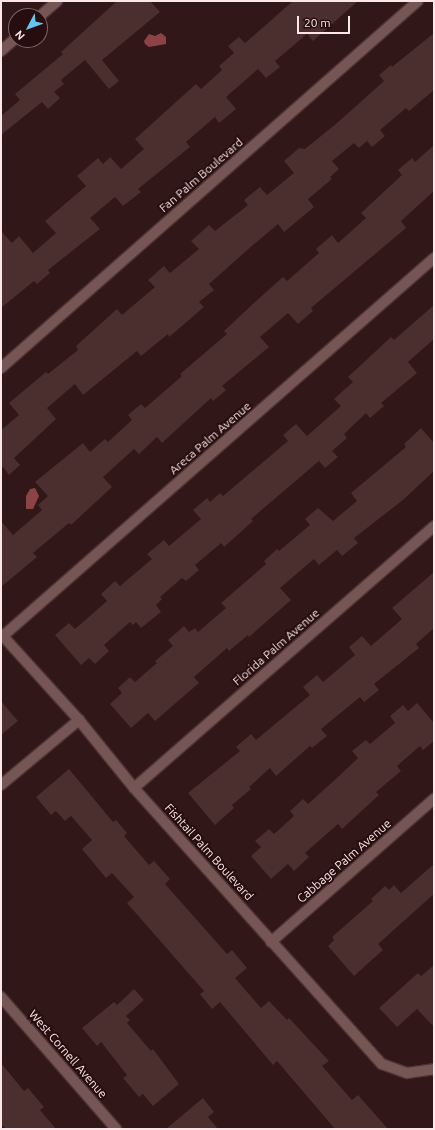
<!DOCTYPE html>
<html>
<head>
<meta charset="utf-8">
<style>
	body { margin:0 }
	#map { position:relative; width:435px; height:1130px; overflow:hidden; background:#311717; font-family:Ubuntu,sans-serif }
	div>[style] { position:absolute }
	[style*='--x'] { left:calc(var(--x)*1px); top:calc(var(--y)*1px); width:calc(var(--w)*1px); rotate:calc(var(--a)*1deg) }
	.water>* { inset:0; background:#8c4346 }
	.building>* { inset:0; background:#4b2e2e }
	.roads { filter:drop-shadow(1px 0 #4d3434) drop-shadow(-1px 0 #4d3434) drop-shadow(0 1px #4d3434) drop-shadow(0 -1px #4d3434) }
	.minor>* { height:10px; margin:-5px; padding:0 5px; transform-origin:5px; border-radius:5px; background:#765555 }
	span { translate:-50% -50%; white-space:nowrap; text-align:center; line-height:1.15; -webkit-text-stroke:4px #270d0e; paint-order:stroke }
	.street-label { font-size:12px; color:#fbe7e7 }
	.frame { position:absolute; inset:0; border:2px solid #fbe7e7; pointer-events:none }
	.north { position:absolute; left:8px; top:8px; width:40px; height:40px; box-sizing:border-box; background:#270d0e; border:1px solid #7c6465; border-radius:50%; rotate:229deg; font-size:11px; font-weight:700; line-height:16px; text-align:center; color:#fbe7e7 }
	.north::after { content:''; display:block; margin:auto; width:14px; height:18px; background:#65c5ee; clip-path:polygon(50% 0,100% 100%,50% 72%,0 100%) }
	.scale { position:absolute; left:297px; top:16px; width:53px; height:18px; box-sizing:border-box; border:2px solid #fbe7e7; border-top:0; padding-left:5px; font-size:12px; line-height:14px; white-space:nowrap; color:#fbe7e7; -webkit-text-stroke:3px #270d0e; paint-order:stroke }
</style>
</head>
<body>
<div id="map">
	<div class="water">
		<div style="clip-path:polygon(161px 33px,166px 37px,166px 44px,149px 47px,145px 44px,144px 41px,149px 34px,155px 36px)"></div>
		<div style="clip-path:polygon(35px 488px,39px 496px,33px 509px,26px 509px,26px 496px,30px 489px)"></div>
	</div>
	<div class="building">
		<div style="clip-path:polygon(117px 1px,150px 1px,160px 12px,102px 60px,119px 81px,109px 89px,85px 60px,61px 80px,64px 84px,54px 92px,60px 98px,48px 109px,42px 102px,1px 135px,1px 116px,20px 100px,15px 94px,63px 54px,61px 52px)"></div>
		<div style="clip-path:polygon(293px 1px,358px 1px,313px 41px,307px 34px,275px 61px,280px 67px,266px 78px,258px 69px,226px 97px,236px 109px,219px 123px,215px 117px,186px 142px,190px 147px,138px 189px,141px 192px,123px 206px,115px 197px,90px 218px,100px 229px,48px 270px,50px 273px,37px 284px,34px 281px,1px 308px,1px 231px,12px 243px,19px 236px,33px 253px,56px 233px,45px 221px,86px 186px,77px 176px,98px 158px,103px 164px,110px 157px,121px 169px,144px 149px,135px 139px,196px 84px,201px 89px,222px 70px,219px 66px,234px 53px,228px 46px,239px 37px,245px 43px)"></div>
		<div style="clip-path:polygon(434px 33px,434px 90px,409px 111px,406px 108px,380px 130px,385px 136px,372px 147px,367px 141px,359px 148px,354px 143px,332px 161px,339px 169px,330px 177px,332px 179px,308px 199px,314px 207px,284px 232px,278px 224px,253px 245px,209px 284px,214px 290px,199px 302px,204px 307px,169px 337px,168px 334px,141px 356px,137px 351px,83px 395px,75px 384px,47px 408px,56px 419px,14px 458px,20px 465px,9px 475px,3px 467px,1px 469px,1px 430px,19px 415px,9px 403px,46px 372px,48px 374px,78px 350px,76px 346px,117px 309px,122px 315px,155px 287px,148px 280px,164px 266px,170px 273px,199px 249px,191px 241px,209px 225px,215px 231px,248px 205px,244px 200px,260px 187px,267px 195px,294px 173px,284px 161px,299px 148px,305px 149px,337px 123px,384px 81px,379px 75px,391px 65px,392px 67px)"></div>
		<div style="clip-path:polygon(434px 145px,434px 191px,401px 221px,406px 228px,311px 308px,313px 311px,298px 324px,288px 313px,260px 337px,269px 347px,222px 386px,226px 390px,213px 401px,211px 398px,162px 443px,157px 437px,139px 454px,134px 449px,103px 477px,112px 487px,71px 525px,69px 523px,33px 553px,37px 557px,1px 587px,1px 521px,13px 535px,42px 510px,38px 505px,48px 496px,35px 482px,83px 443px,90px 452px,105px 439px,108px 442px,132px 420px,128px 415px,141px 404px,145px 408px,182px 376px,180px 374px,227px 334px,224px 331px,255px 302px,283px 277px,287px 281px,319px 253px,316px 249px,332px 235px,338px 243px,366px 218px,361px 213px,402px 175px,398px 170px,412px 158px,415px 162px)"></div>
		<div style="clip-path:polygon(434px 305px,434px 339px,408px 362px,417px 373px,381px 403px,384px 406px,370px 418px,366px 413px,344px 434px,347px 438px,332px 451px,338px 457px,325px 468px,319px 461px,251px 519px,253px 521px,224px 547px,221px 543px,195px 565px,199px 570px,186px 581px,182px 578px,160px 597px,162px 599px,156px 605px,161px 612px,141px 628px,136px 622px,133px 625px,130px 622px,104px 645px,109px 651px,95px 664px,89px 658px,81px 665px,55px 635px,69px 623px,75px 629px,107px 601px,101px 594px,115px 581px,120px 586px,152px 559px,147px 554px,164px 540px,169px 546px,201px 519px,193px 510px,207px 498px,210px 502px,220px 493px,223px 496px,288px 441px,283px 435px,296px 424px,307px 436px,341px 406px,334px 399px,353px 382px,348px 377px,391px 337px,394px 340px)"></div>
		<div style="clip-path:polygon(421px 428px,434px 443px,434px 471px,403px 500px,354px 538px,358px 543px,342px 556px,337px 550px,319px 565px,314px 559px,280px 588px,291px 600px,249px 637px,248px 635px,229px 651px,227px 648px,194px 677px,199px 683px,155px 721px,148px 713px,131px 728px,110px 704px,122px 693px,118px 688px,130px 677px,135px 682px,157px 663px,155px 661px,173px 646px,168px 640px,184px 626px,189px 632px,195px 628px,198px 632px,226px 608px,221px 603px,266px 564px,264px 561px,277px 549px,279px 551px,310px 525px,305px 519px,318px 508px,333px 521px,357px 501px,351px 493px,406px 447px,404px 444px)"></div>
		<div style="clip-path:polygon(434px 572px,434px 628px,416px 644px,419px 648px,374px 684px,379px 690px,364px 702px,360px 697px,321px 729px,327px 736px,312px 748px,310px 746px,276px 776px,270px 768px,249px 787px,251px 789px,232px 805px,234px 808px,215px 825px,188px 793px,240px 751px,236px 747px,251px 734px,256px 740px,310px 695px,303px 687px,317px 675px,323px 682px,355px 655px,349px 647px,362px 636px,371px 646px,402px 619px,392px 608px)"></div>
		<div style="clip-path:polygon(1px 701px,18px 721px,1px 735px)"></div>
		<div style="clip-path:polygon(417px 703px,434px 723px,434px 741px,423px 750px,420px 746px,397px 766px,401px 771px,376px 792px,379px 795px,342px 829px,338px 824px,305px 853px,309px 857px,294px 871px,288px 864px,271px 879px,251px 856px,261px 847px,255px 841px,269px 829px,274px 834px,294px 816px,290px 811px,303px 799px,308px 804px,338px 777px,358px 758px,352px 751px,366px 740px,370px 744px,395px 723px,390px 716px,403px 705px,408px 711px)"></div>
		<div style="clip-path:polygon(69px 769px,113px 822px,116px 820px,127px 833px,124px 836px,149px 865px,154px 861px,170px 879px,165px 884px,227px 954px,232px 950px,247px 968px,235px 978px,261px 1008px,269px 1001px,287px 1020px,289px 1018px,329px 1061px,322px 1066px,352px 1100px,358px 1095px,388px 1129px,335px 1129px,277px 1061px,273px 1065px,220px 1002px,212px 1009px,200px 994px,204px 991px,127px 903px,134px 897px,112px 873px,106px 878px,82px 849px,92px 840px,71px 816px,65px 821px,56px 811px,51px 815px,36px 797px)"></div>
		<div style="clip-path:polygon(434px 864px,434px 894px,378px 944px,383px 950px,354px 976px,328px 946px,334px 940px,332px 937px,373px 901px,371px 899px,385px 886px,389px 890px,394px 885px,401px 893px)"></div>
		<div style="clip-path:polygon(434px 965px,434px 1027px,417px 1009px,397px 1027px,379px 1008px,418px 973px,421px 976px)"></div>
		<div style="clip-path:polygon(134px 989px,144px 1000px,126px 1016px,130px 1020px,127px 1023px,151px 1051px,153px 1049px,179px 1084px,153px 1106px,143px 1094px,139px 1097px,123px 1078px,127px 1075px,101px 1042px,97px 1046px,82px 1028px,114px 1002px,117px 1005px)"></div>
		<div style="clip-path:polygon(1px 1063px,24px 1091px,28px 1088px,44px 1107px,40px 1110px,56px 1129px,6px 1129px,1px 1124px)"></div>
		<div style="clip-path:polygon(203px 1098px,214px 1112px,208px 1117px,218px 1129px,166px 1129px)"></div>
	</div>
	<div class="roads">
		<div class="minor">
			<div style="--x:40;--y:16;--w:23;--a:-41"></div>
			<div style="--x:1;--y:51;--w:20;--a:-41"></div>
			<div style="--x:1;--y:368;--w:555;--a:-41.35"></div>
			<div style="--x:1;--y:634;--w:116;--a:47.8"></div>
			<div style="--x:79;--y:720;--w:87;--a:51"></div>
			<div style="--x:134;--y:788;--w:371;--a:48.1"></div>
			<div style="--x:382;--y:1064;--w:27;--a:20"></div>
			<div style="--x:407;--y:1073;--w:27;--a:-8"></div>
			<div style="--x:3;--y:636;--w:573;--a:-41.25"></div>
			<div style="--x:1;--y:785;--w:102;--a:-39.8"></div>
			<div style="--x:134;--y:788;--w:398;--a:-41.1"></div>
			<div style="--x:271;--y:942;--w:217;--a:-41.3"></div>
			<div style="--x:1;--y:997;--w:175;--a:48.9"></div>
		</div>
	</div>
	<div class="street-label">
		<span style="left:201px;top:175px;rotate:-41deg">Fan Palm Boulevard</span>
		<span style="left:210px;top:438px;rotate:-41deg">Areca Palm Avenue</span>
		<span style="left:276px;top:647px;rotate:-41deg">Florida Palm Avenue</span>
		<span style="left:209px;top:852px;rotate:48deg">Fishtail Palm Boulevard</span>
		<span style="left:344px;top:861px;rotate:-41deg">Cabbage Palm Avenue</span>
		<span style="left:68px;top:1054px;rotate:49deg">West Cornell Avenue</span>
	</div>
	<div class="frame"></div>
	<div class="north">N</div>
	<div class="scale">20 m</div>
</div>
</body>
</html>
